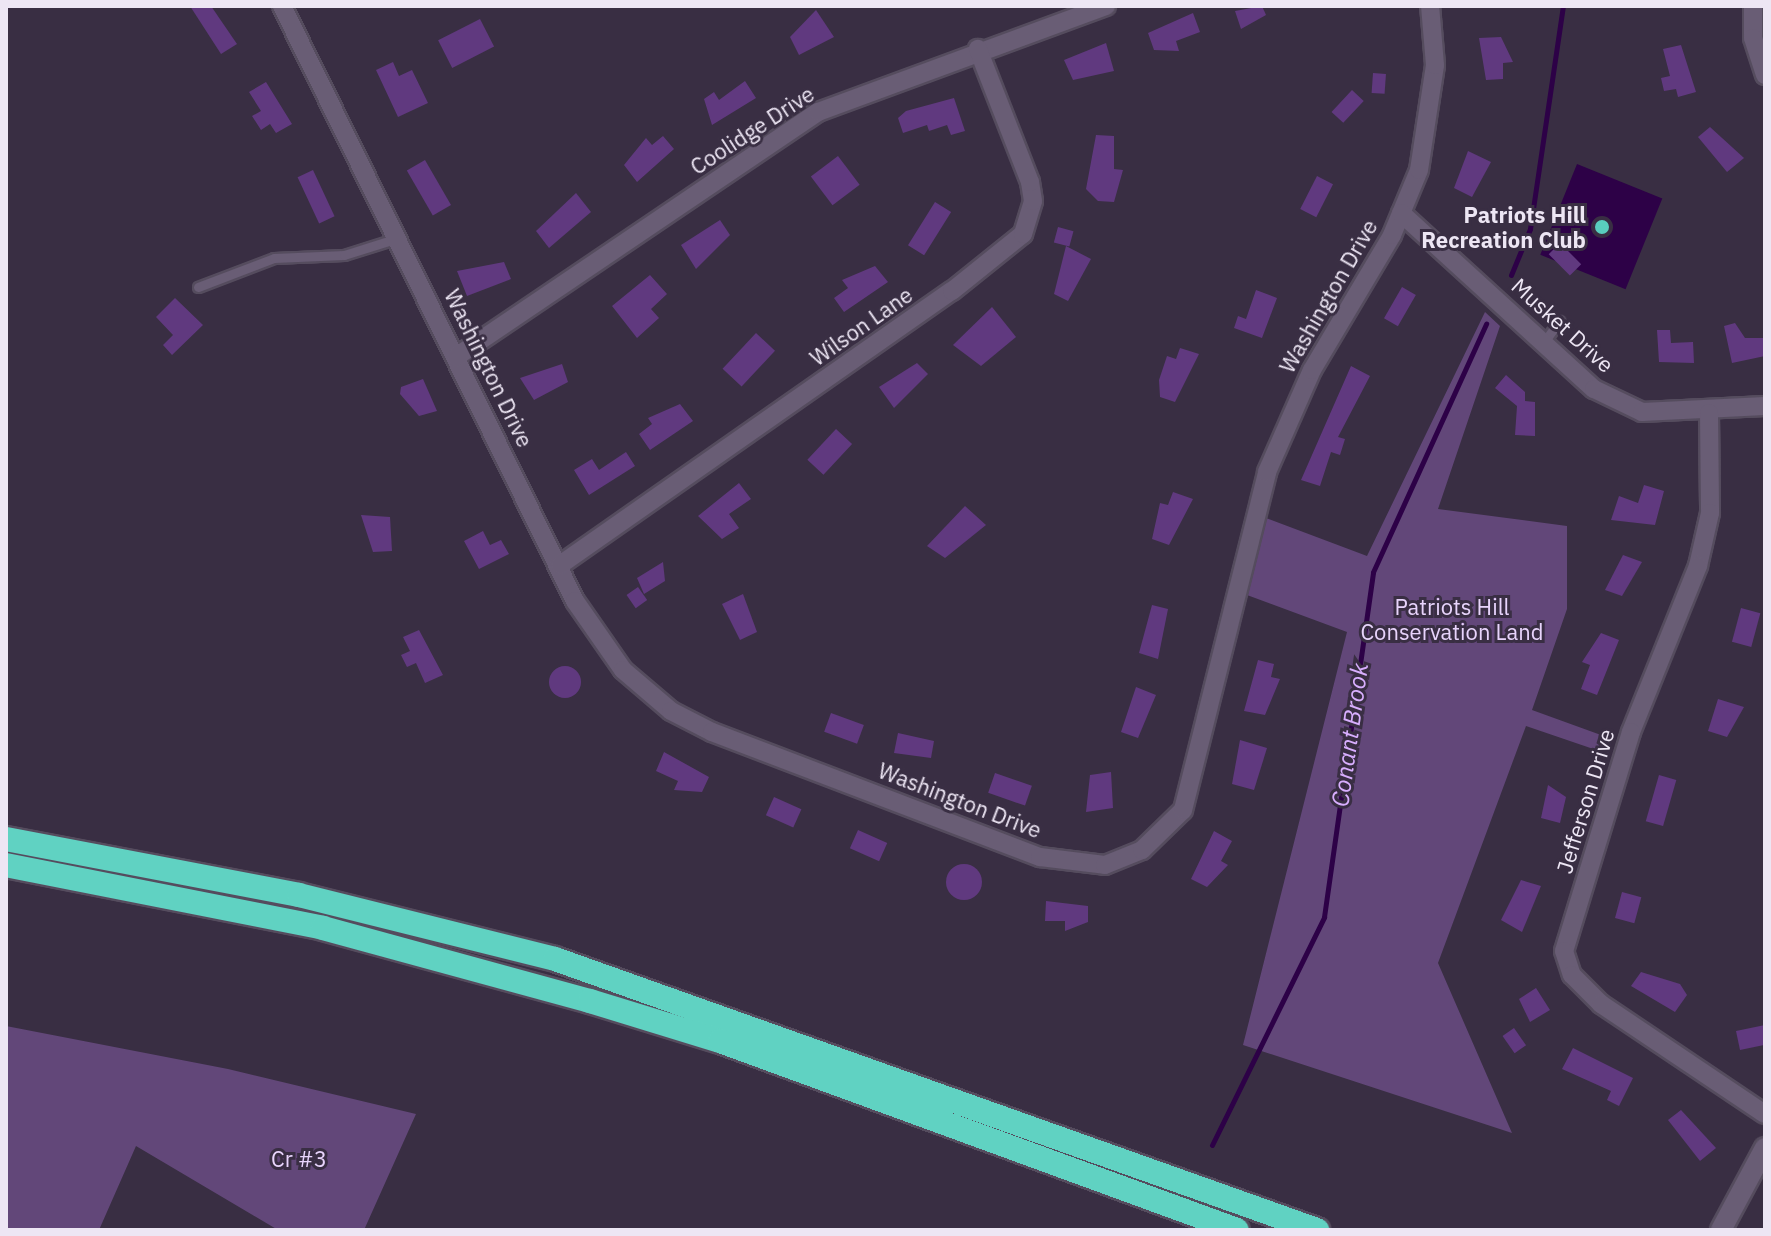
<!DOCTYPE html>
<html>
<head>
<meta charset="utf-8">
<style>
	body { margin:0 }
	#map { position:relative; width:1771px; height:1236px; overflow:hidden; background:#392e43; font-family:"IBM Plex Sans",sans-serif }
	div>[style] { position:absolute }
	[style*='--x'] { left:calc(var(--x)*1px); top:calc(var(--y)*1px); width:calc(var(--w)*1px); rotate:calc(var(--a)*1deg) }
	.green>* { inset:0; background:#624779 }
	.water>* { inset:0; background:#2d0147; transform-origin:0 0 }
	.stream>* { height:5px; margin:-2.5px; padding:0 2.5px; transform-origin:2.5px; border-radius:2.5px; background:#2d0147 }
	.building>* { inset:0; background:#60397f; transform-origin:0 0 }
	.round { border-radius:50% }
	.roads { filter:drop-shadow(2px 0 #554c5e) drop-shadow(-2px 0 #554c5e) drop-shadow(0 2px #554c5e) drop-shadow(0 -2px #554c5e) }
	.service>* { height:9px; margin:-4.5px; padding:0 4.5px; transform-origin:4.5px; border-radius:4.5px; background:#695d75 }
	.minor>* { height:18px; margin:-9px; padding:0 9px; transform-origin:9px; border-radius:9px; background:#695d75 }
	.tertiary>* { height:20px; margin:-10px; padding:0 10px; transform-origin:10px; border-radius:10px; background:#695d75 }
	.motorway>* { height:24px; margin:-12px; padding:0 12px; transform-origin:12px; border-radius:12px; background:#60d2c2 }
	.dots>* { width:22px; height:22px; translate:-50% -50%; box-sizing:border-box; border:4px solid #392e43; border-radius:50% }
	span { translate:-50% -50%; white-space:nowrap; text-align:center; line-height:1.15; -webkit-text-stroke:6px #392e43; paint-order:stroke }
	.street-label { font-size:22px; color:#ede6f4 }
	.poi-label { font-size:22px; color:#ede6f4; font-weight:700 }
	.right { translate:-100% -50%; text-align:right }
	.park-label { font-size:22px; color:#e8d4fc }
	.water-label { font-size:24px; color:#d8aefe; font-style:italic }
	.frame { position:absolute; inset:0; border:8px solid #ede6f4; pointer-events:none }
</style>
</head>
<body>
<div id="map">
	<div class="green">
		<div style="clip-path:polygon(1485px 312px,1500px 326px,1438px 509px,1567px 526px,1567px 609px,1532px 710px,1612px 739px,1608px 754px,1526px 726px,1438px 963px,1512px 1133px,1243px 1045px,1347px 632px,1247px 595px,1266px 518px,1367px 556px)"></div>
		<div style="clip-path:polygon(6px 1026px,228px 1069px,416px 1114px,364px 1230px,278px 1230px,136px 1146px,99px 1230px,6px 1230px)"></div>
	</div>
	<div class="water">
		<div style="left:1577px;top:164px;width:92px;height:98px;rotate:22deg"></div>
	</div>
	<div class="stream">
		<div style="--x:1511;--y:275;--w:50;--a:-67.6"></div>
		<div style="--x:1530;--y:229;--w:225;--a:-81.6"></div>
		<div style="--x:1212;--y:1145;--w:254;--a:-63.8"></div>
		<div style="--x:1324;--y:917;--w:348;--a:-81.9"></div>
		<div style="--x:1373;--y:572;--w:273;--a:-65.5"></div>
	</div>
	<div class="building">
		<div style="clip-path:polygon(190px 6px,211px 6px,237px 44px,221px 54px)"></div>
		<div style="clip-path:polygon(1262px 6px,1266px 15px,1241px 29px,1235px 11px)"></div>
		<div style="clip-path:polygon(816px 10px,834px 37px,799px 55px,790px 37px)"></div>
		<div style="clip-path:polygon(1193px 13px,1200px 32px,1176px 41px,1179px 51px,1154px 50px,1148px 33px)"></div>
		<div style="left:480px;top:19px;width:31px;height:47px;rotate:63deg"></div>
		<div style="clip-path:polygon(1501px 37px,1513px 62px,1503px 63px,1503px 79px,1486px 80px,1479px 38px)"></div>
		<div style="clip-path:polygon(1106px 43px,1114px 71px,1073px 80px,1064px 60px)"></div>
		<div style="clip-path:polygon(1681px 45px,1696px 92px,1678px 97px,1676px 89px,1664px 91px,1661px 78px,1670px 76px,1663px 49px)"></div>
		<div style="clip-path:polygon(393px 62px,399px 76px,412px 70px,428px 103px,398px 117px,376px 70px)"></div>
		<div style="left:1373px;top:73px;width:13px;height:20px;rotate:4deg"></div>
		<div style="clip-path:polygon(745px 81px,756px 98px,712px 125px,704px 99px,714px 92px,719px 100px)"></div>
		<div style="clip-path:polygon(266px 82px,292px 124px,276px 133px,270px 124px,261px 130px,252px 116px,261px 111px,249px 92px)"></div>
		<div style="left:1352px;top:90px;width:16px;height:30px;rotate:43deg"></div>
		<div style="clip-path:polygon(954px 98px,965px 131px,951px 135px,947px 125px,929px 131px,927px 125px,903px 133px,898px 118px,906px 111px)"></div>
		<div style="clip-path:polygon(1710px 127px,1744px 158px,1727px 172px,1698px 137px)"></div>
		<div style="clip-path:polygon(1096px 135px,1114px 136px,1114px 169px,1123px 170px,1114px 202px,1098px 201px,1086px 189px)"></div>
		<div style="clip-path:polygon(663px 136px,674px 149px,637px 182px,624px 165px,646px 138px,652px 145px)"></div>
		<div style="clip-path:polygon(1468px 151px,1491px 162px,1472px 197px,1454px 188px)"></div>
		<div style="left:838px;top:156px;width:36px;height:34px;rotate:53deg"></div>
		<div style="left:425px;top:160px;width:52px;height:21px;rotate:60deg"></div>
		<div style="left:313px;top:170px;width:51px;height:17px;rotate:65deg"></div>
		<div style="left:1317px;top:176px;width:18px;height:37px;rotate:27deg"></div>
		<div style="clip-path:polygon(576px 193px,591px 212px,549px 248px,536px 231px)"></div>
		<div style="left:935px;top:202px;width:19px;height:51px;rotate:32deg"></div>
		<div style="clip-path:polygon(720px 220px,730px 235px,696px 269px,681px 245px)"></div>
		<div style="left:1058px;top:227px;width:16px;height:16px;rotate:15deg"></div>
		<div style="left:1560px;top:243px;width:30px;height:16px;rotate:45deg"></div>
		<div style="clip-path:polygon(1066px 246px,1091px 259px,1068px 301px,1054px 294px)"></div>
		<div style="clip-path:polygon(504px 262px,511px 279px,467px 296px,457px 271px)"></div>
		<div style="clip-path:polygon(875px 266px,888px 282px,844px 312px,834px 298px,848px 288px,842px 280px)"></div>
		<div style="clip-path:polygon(650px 275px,667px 294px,651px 309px,659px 318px,637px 338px,612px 306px)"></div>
		<div style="left:1402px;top:287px;width:16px;height:36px;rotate:30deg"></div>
		<div style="clip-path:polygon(1256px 290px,1277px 298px,1262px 338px,1234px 328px,1238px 316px,1246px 319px)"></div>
		<div style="clip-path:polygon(175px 298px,203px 325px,172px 355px,163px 345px,173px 335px,156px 317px)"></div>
		<div style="clip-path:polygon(992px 307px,1016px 337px,981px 366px,953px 345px)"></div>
		<div style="clip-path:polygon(1735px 323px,1745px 338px,1765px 338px,1765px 356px,1732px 363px,1724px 326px)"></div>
		<div style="clip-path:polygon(1657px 330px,1670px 330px,1671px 343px,1693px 342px,1694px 363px,1659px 362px)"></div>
		<div style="left:756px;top:333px;width:26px;height:49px;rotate:43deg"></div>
		<div style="clip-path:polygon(1180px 348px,1199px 354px,1175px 402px,1160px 397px,1159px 380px,1167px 356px,1176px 359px)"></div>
		<div style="clip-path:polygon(917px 363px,928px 374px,894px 408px,879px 387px)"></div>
		<div style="clip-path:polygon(562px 364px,568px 382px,534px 400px,520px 378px)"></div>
		<div style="clip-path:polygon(1351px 366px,1370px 376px,1338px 437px,1345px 439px,1340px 455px,1331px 452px,1320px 486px,1301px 480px)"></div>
		<div style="clip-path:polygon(1506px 375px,1525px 392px,1525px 401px,1535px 402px,1535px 436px,1515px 435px,1517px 406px,1495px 388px)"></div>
		<div style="clip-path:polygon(423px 379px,437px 411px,419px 416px,400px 394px,401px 387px)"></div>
		<div style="clip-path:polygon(680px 404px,693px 421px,650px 450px,639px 434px,652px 424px,648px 418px)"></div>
		<div style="left:836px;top:429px;width:22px;height:42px;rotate:43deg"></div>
		<div style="clip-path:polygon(626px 452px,635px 466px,589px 495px,574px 470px,592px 459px,599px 470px)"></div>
		<div style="clip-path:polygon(739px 483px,751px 499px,729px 514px,739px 528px,722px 539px,698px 516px)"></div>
		<div style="clip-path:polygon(1644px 485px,1664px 491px,1655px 525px,1611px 520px,1619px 496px,1638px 503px)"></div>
		<div style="clip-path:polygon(1173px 492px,1193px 499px,1169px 545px,1152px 539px,1160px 503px,1168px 505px)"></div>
		<div style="clip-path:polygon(965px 506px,986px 525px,945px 558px,927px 546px)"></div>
		<div style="clip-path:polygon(361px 515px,390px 517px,392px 551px,373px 552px)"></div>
		<div style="clip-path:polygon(483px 531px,490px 545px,501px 540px,509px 554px,479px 569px,464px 541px)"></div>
		<div style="clip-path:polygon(1623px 555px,1642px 562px,1622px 596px,1605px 590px)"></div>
		<div style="clip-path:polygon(663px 562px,665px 581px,644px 594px,637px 578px)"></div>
		<div style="left:638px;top:587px;width:16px;height:14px;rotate:55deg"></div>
		<div style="clip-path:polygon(743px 594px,757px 632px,740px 640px,722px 604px)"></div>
		<div style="clip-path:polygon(1152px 605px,1168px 609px,1158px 659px,1139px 653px)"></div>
		<div style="left:1741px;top:608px;width:20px;height:35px;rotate:15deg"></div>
		<div style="clip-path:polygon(419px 630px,443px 675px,425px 683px,416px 663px,407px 667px,401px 655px,410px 651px,403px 637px)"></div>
		<div style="clip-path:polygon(1601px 633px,1619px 640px,1597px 695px,1581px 689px,1590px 665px,1582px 662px)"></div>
		<div style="clip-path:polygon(1258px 660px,1274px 664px,1271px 677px,1280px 679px,1265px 715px,1244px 711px)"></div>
		<div class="round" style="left:549px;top:666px;width:32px;height:32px"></div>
		<div style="clip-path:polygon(1136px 687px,1156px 695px,1138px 738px,1121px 732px)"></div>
		<div style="clip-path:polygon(1718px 699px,1744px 707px,1727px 737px,1708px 731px)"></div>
		<div style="left:831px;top:713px;width:35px;height:20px;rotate:20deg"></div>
		<div style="clip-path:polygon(898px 733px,934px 741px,931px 758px,894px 753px)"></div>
		<div style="clip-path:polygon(1240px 740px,1267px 748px,1254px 790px,1232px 784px)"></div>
		<div style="clip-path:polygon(664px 752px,709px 777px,702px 792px,674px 790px,678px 781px,656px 771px)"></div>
		<div style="clip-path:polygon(1111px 772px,1113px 808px,1086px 812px,1090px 775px)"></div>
		<div style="left:995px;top:773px;width:39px;height:21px;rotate:19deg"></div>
		<div style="left:1659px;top:775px;width:18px;height:48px;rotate:16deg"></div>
		<div style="clip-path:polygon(1548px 785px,1566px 797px,1560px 823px,1541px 818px)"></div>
		<div style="left:774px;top:797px;width:30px;height:20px;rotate:24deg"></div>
		<div style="left:858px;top:830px;width:32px;height:20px;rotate:24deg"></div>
		<div style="clip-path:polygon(1214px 831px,1232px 841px,1221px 861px,1228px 865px,1207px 887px,1191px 879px)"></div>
		<div class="round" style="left:946px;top:864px;width:36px;height:36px"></div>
		<div style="clip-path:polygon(1521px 880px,1541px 886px,1522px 932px,1501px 920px)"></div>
		<div style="left:1622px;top:892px;width:20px;height:27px;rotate:15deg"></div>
		<div style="clip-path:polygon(1046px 901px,1088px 906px,1088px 922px,1065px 931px,1065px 921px,1045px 921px)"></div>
		<div style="clip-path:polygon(1641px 972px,1680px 984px,1687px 995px,1675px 1012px,1631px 986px)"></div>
		<div style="clip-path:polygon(1536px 988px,1550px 1010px,1530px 1022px,1519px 999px)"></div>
		<div style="clip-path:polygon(1765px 1025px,1764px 1045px,1740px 1050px,1736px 1031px)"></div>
		<div style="left:1514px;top:1028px;width:21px;height:14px;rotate:55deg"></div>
		<div style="clip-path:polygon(1573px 1048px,1633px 1078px,1619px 1106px,1607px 1100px,1611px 1091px,1562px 1069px)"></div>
		<div style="clip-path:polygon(1681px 1110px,1716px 1148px,1700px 1161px,1668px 1120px)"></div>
	</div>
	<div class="roads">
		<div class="service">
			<div style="--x:198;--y:287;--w:81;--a:-20.9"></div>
			<div style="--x:274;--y:258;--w:70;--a:-2.5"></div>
			<div style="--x:344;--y:255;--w:57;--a:-17.5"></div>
			<div style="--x:1544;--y:342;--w:26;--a:-54"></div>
		</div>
		<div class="minor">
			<div style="--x:282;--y:6;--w:663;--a:63.78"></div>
			<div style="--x:575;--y:601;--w:84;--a:55.2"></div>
			<div style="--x:623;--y:670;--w:63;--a:40.5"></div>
			<div style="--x:671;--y:711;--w:46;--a:27.1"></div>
			<div style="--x:712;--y:732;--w:351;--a:20.9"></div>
			<div style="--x:1040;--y:857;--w:65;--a:7"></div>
			<div style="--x:1105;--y:865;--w:40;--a:-22"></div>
			<div style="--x:1142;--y:850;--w:57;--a:-44.3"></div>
			<div style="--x:1183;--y:810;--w:348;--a:-76"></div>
			<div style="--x:1267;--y:472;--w:111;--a:-66.2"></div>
			<div style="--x:1312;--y:370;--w:157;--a:-59.3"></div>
			<div style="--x:1392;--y:235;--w:70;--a:-67.4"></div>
			<div style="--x:1419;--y:170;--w:106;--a:-81.3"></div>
			<div style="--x:1435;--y:65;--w:59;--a:-94.8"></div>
			<div style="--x:1753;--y:6;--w:32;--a:90"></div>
			<div style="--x:1753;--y:38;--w:39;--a:72"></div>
			<div style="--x:1401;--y:213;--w:261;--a:42.4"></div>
			<div style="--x:1594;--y:389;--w:53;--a:25.6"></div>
			<div style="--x:1642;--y:412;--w:123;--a:-2.8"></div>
			<div style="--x:456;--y:357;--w:437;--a:-34.1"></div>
			<div style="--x:818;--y:112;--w:307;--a:-20.2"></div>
			<div style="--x:1709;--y:413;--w:100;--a:89.4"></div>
			<div style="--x:1710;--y:513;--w:54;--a:102.8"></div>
			<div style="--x:1698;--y:566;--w:179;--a:112"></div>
			<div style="--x:1631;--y:732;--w:229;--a:107"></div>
			<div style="--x:1564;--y:951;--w:25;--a:72"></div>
			<div style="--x:1572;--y:975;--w:41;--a:45"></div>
			<div style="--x:1601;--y:1004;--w:197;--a:33.9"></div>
			<div style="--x:560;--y:565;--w:478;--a:-35"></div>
			<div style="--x:952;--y:291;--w:91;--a:-38.8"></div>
			<div style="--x:1023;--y:234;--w:34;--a:-73"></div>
			<div style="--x:1033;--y:201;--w:19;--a:-99"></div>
			<div style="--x:1030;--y:182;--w:143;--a:-111.4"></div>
		</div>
		<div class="tertiary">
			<div style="--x:1721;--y:1230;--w:93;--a:-61.8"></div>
		</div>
		<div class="motorway">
			<div style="--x:6;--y:839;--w:298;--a:10.8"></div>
			<div style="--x:299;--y:895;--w:264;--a:14"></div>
			<div style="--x:555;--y:959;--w:809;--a:19.58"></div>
			<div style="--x:6;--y:865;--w:323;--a:11.2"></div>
			<div style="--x:323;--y:928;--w:277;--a:15.3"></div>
			<div style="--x:590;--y:1001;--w:136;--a:17.1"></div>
			<div style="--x:720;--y:1041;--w:550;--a:20.08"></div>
		</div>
	</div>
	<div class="dots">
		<div style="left:1602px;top:227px;background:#59cebe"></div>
	</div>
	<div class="street-label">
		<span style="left:752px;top:130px;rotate:-33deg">Coolidge Drive</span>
		<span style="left:1328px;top:296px;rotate:-60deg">Washington Drive</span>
		<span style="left:1563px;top:325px;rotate:42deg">Musket Drive</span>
		<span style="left:861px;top:326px;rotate:-35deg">Wilson Lane</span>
		<span style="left:489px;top:368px;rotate:64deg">Washington Drive</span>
		<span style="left:960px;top:800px;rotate:21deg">Washington Drive</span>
		<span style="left:1585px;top:801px;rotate:-73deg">Jefferson Drive</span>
	</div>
	<div class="poi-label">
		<span class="right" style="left:1586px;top:227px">Patriots Hill<br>Recreation Club</span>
	</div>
	<div class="park-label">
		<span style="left:1452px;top:619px">Patriots Hill<br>Conservation Land</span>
		<span style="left:299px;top:1159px">Cr #3</span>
	</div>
	<div class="water-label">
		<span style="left:1350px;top:735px;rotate:-82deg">Conant Brook</span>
	</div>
	<div class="frame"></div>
</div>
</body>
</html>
